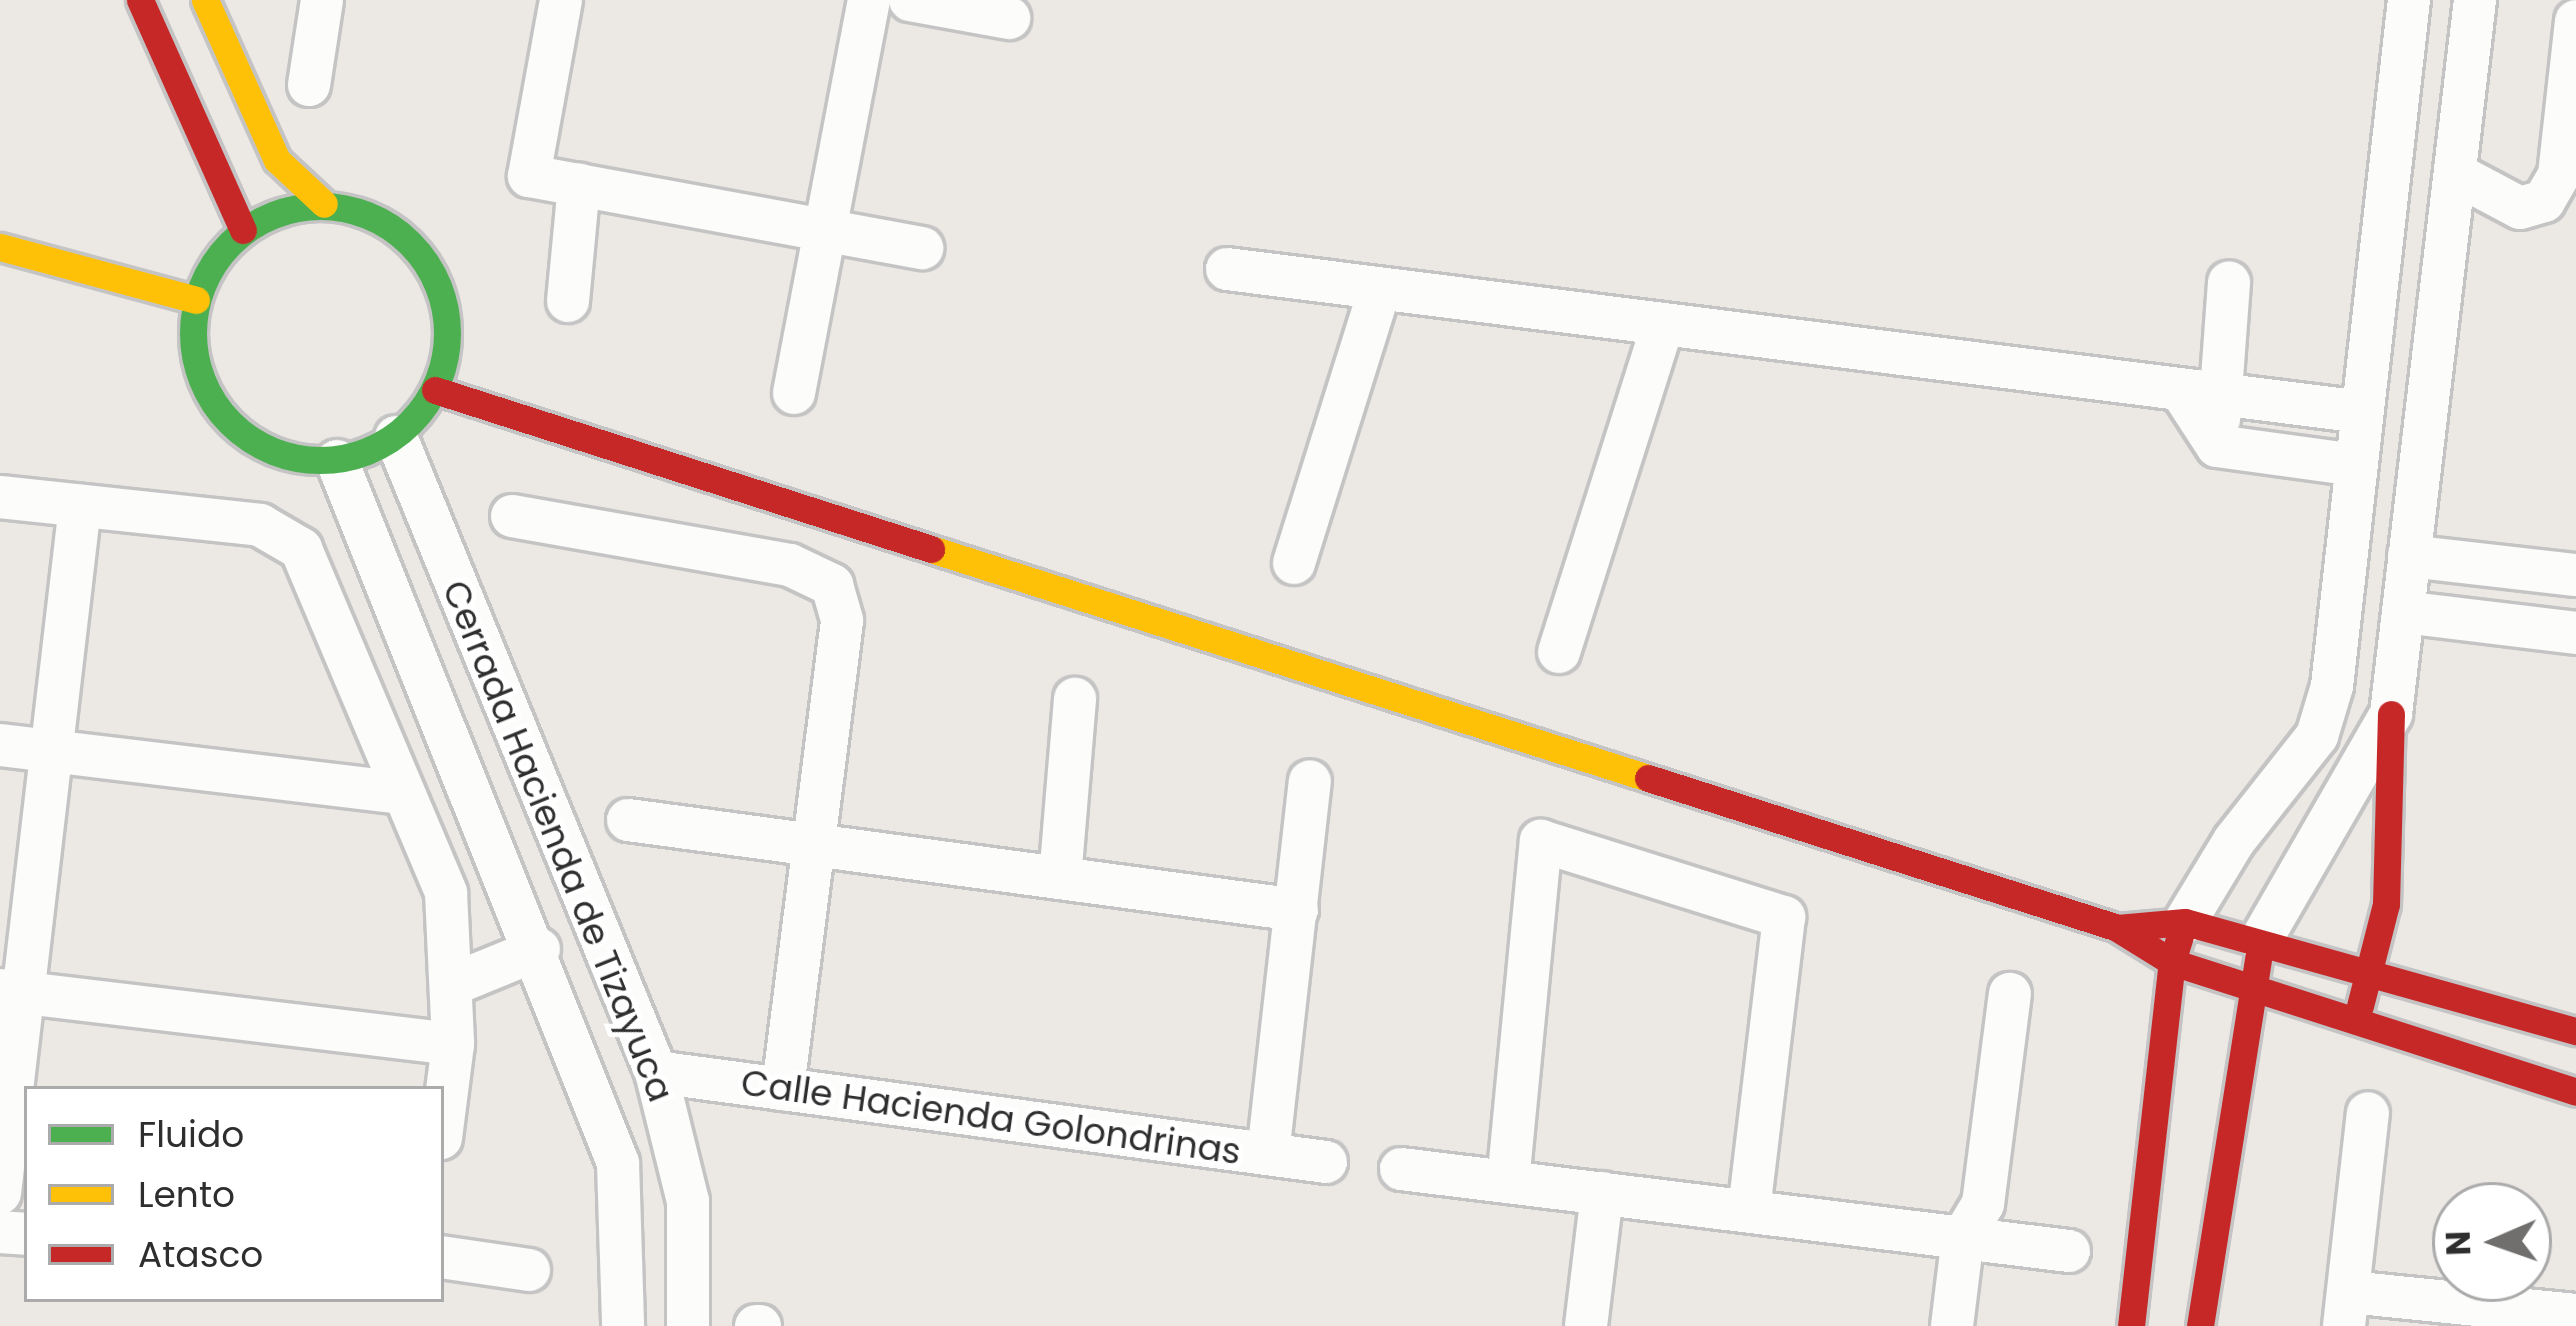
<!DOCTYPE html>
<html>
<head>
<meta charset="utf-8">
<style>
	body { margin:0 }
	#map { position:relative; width:2576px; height:1326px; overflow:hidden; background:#ece8e4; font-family:Poppins,sans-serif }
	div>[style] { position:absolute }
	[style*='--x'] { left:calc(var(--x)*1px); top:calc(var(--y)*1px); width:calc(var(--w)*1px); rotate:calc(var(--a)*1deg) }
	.roads { filter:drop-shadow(3px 0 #c5c4c5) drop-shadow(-3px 0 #c5c4c5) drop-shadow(0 3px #c5c4c5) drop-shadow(0 -3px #c5c4c5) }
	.street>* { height:42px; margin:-21px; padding:0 21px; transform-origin:21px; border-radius:21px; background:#fcfcfb }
	.fast>* { height:27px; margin:-13.5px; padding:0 13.5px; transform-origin:13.5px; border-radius:13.5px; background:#4caf50 }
	.fast>.ring { margin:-13.5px; padding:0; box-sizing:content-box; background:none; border:27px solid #4caf50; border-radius:50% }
	.slow>* { height:27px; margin:-13.5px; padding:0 13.5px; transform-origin:13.5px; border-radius:13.5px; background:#ffc107 }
	.jam>* { height:27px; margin:-13.5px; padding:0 13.5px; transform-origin:13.5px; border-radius:13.5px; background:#c62828 }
	span { translate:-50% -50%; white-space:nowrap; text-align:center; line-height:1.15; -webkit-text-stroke:10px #fff; paint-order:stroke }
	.street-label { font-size:36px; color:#2e2e2e }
	.legend { position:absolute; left:24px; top:1086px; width:420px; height:216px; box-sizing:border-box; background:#fff; border:3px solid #ababab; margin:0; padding:15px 21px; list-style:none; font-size:36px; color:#2e2e2e }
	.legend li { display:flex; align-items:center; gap:24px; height:60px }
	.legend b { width:60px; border:3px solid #ababab }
	.north { position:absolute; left:2432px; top:1182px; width:120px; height:120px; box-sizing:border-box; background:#fff; border:3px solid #ababab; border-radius:50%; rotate:268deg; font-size:33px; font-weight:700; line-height:48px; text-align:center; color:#2e2e2e }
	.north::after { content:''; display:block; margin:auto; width:42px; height:54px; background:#706f6e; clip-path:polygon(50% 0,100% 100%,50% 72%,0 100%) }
</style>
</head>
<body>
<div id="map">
	<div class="roads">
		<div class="street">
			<div style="--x:561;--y:0;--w:179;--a:100.3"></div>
			<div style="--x:529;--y:176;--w:400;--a:10.4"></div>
			<div style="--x:910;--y:0;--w:101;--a:10.3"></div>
			<div style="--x:309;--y:85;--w:86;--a:-81.3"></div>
			<div style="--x:2456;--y:174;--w:72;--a:28"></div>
			<div style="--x:2520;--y:208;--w:25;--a:-16"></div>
			<div style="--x:2544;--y:201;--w:30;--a:-60"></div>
			<div style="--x:2559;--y:175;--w:155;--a:-83.7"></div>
			<div style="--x:1227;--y:269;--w:1144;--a:7.18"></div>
			<div style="--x:568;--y:301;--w:117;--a:-84.6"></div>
			<div style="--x:2180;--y:389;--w:68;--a:57"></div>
			<div style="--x:2217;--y:446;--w:140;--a:7.8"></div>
			<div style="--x:794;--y:393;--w:400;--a:-79.2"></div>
			<div style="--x:2219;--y:419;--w:137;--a:-85.8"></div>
			<div style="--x:396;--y:437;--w:686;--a:67.73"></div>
			<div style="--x:656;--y:1072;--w:133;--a:76.1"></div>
			<div style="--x:688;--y:1201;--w:125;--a:90"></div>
			<div style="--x:337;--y:461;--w:756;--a:68.18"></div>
			<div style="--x:618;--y:1163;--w:163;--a:88.2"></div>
			<div style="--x:0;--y:497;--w:262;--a:6.1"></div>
			<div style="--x:260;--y:525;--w:48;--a:30.3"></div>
			<div style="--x:301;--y:549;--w:373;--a:67.1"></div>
			<div style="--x:446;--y:893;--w:151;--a:87.3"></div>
			<div style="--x:453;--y:1044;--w:95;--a:97.3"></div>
			<div style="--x:512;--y:516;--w:282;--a:10"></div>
			<div style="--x:790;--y:565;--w:47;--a:25.5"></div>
			<div style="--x:832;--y:585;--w:37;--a:74"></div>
			<div style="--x:842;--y:621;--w:472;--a:97.2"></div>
			<div style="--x:2409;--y:556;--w:168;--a:6.5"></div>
			<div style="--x:1294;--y:563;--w:287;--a:-72.6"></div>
			<div style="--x:2403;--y:612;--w:174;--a:6.9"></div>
			<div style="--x:1559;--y:652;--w:344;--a:-72.4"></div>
			<div style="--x:0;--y:745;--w:406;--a:6.8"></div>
			<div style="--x:628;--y:820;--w:675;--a:7.66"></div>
			<div style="--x:1060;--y:878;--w:180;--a:-85.2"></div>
			<div style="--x:2185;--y:922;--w:95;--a:-58.8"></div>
			<div style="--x:2234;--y:841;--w:134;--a:-51.7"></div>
			<div style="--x:2317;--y:736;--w:52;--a:-73.3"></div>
			<div style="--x:2332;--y:686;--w:690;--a:-83.6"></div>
			<div style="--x:2261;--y:940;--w:261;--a:-60.1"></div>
			<div style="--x:2391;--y:714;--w:719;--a:-83.29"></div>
			<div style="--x:451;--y:985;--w:95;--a:-22.2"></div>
			<div style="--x:0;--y:990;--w:456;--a:6.8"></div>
			<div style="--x:656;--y:1072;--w:676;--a:7.65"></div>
			<div style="--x:1268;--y:1154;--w:375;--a:-83.6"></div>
			<div style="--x:1401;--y:1169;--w:673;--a:7"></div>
			<div style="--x:1508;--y:1182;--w:343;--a:-84.5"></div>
			<div style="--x:1541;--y:841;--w:255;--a:17.4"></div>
			<div style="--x:1784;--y:917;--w:296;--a:96.8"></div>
			<div style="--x:0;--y:1193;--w:692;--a:-83.36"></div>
			<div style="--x:0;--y:1232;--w:27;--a:4"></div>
			<div style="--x:441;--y:1257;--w:89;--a:8.4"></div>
			<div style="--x:2349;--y:1292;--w:228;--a:5.8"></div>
			<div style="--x:756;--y:1326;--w:4;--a:0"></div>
			<div style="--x:1586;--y:1326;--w:134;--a:-83.1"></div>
			<div style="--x:1952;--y:1326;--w:90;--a:-83"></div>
			<div style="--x:1963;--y:1237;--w:39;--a:-59"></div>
			<div style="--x:1983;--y:1204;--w:212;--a:-82.7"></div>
			<div style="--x:2344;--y:1326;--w:214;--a:-83.6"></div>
		</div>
		<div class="fast">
			<div class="ring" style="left:193px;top:206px;width:227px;height:227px"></div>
		</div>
		<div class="slow">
			<div style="--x:205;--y:0;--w:175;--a:65.8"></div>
			<div style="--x:277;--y:160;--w:64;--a:43.1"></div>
			<div style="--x:0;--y:247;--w:203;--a:15.1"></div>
			<div style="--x:931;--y:549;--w:753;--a:17.71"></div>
		</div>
		<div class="jam">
			<div style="--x:140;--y:0;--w:252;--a:65.9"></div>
			<div style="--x:435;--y:390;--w:521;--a:17.77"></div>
			<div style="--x:1648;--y:778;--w:492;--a:17.7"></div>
			<div style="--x:2117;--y:928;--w:65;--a:31.7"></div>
			<div style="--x:2172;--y:962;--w:424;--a:17.8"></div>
			<div style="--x:2117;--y:928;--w:68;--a:-5"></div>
			<div style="--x:2185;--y:922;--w:406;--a:15.6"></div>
			<div style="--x:2360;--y:1006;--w:105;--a:-75.7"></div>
			<div style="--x:2386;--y:904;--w:190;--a:-88.5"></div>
			<div style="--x:2131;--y:1326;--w:366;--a:-83.6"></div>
			<div style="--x:2172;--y:962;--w:37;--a:-73"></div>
			<div style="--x:2200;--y:1326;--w:384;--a:-81"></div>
		</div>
	</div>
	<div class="street-label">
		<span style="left:558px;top:841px;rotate:68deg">Cerrada Hacienda de Tizayuca</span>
		<span style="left:991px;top:1117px;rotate:8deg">Calle Hacienda Golondrinas</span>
	</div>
	<ul class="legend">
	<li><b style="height:15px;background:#4caf50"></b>Fluido</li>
	<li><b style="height:15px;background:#ffc107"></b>Lento</li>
	<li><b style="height:15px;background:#c62828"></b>Atasco</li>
	</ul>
	<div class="north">N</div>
</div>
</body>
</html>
